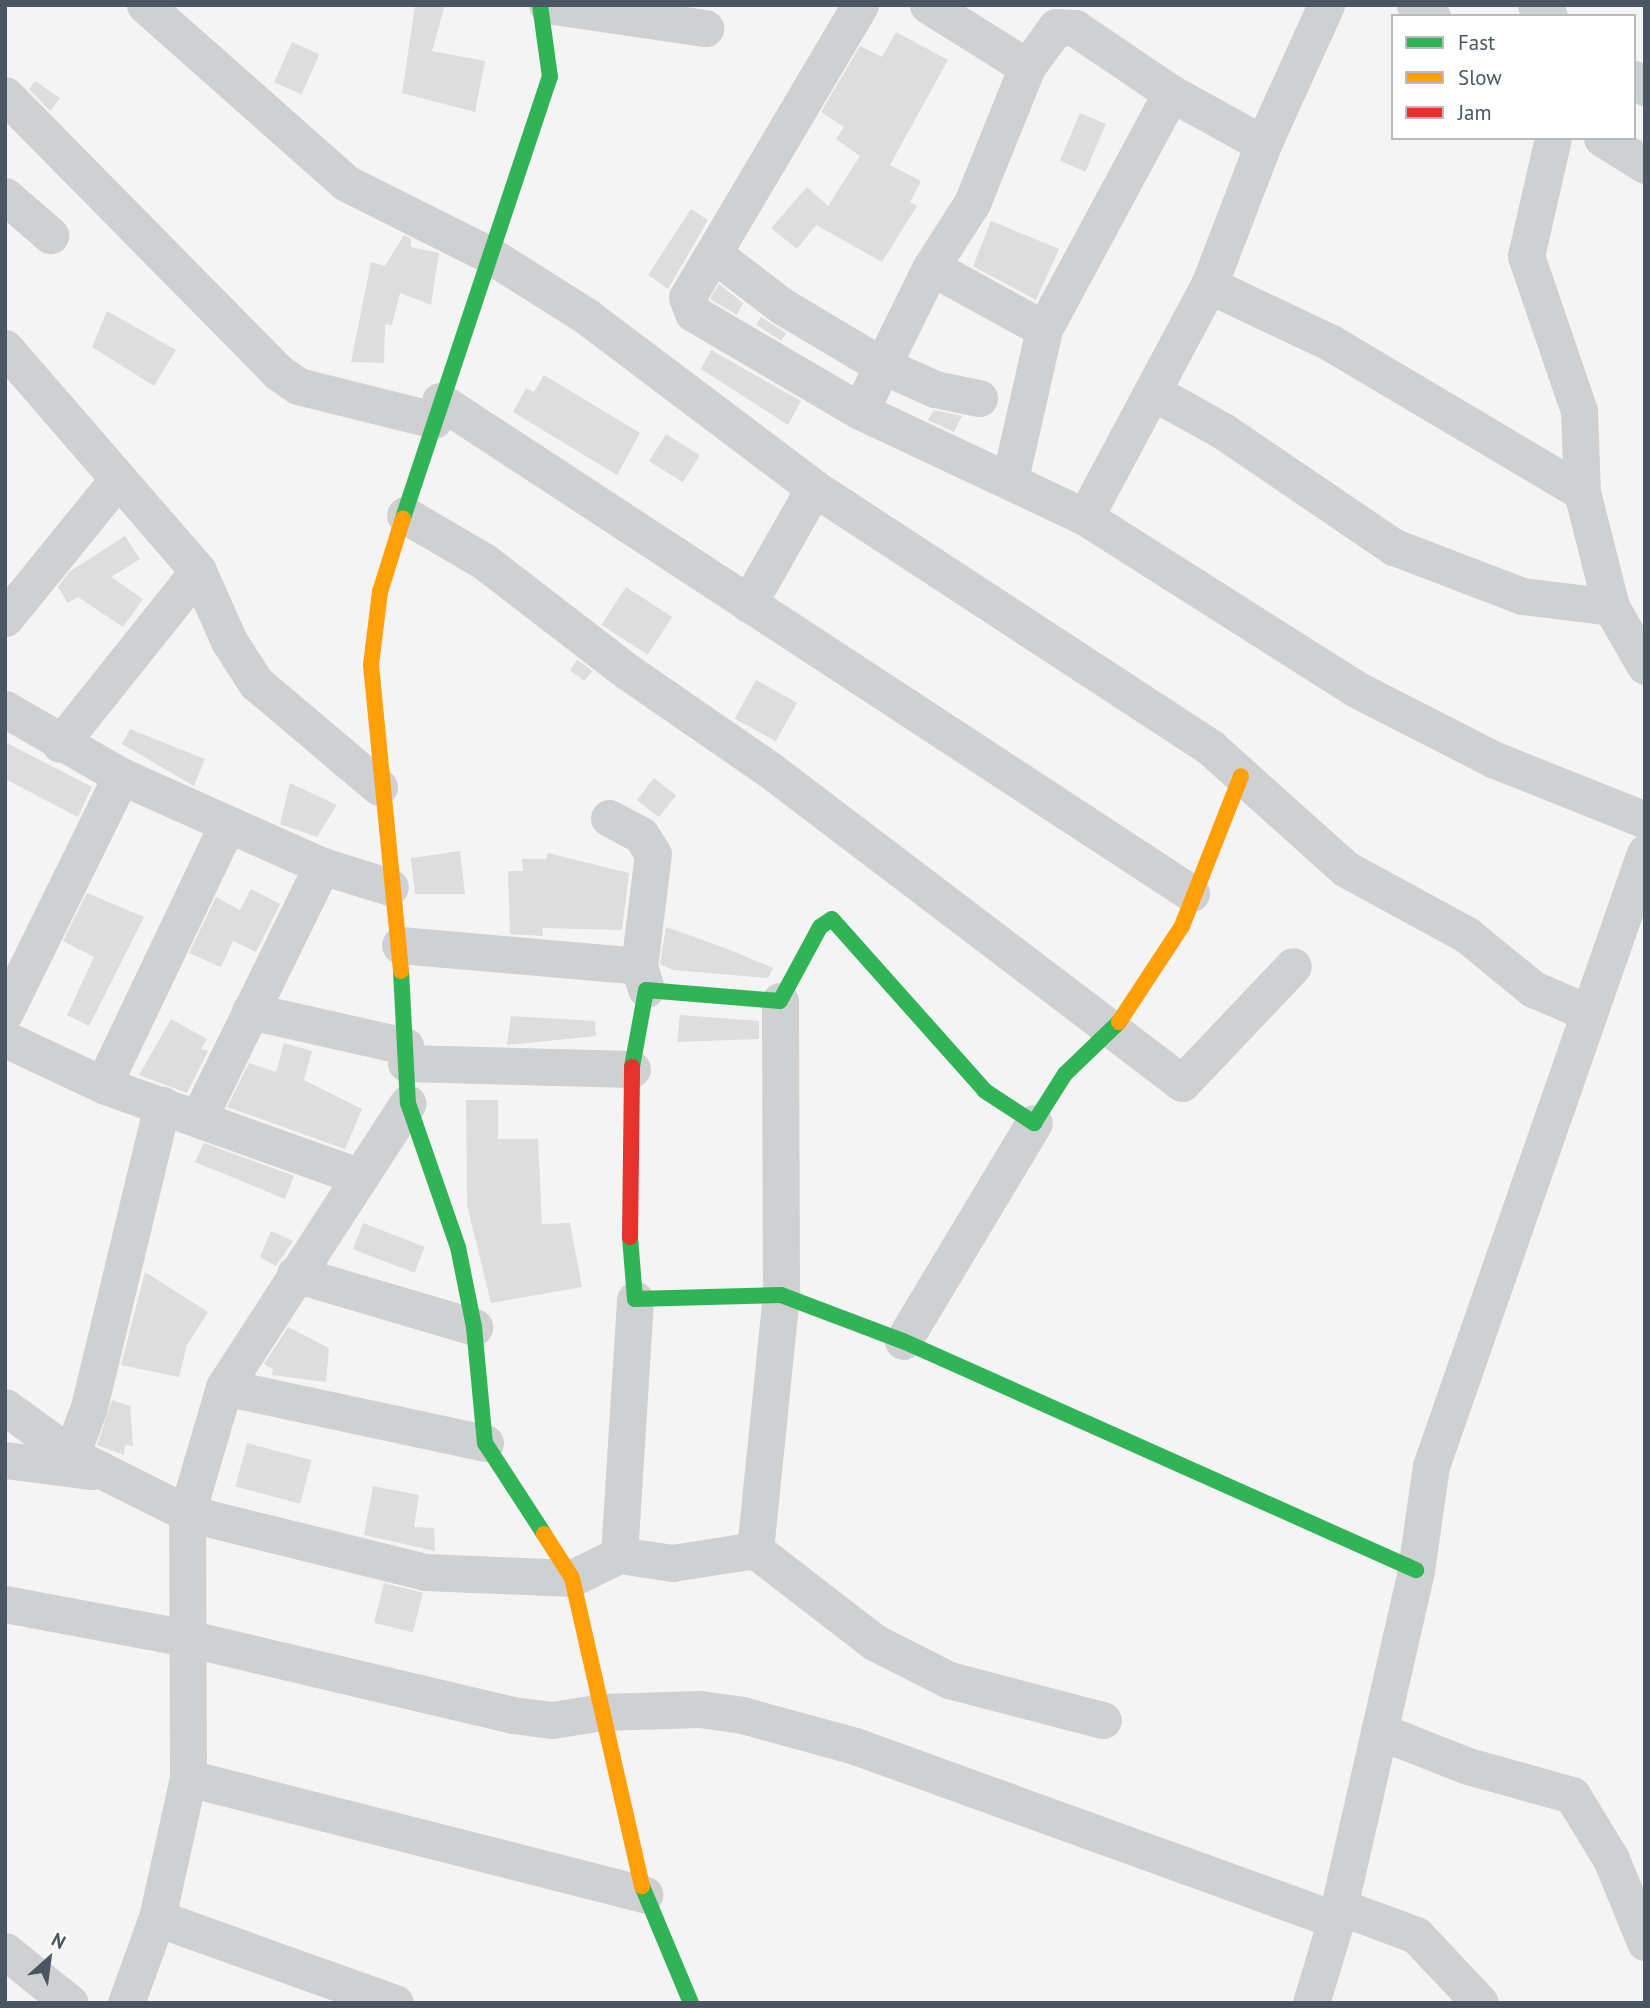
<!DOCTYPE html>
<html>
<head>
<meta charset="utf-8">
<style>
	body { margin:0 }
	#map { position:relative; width:1650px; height:2008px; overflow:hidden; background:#f4f4f4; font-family:"PT Sans",sans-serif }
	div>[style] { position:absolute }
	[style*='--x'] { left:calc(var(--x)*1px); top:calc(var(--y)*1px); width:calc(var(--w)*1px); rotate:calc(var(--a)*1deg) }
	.building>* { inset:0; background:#ddddde; transform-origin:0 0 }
	.street>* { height:37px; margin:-18.5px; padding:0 18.5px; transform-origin:18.5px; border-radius:18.5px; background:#ced0d2 }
	.fast>* { height:16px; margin:-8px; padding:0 8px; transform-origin:8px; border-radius:8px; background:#30b455 }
	.slow>* { height:16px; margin:-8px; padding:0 8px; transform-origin:8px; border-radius:8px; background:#ff9f0a }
	.jam>* { height:16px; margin:-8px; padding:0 8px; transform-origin:8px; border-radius:8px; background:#e5322d }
	span { translate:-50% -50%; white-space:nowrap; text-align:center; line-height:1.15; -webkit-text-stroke:7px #fff; paint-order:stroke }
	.frame { position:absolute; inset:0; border:7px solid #4a5661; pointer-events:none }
	.legend { position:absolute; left:1391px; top:14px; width:245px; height:126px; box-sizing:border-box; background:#fff; border:2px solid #b7bbc0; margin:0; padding:9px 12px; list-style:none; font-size:21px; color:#4a5661 }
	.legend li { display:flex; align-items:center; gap:14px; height:35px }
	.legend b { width:35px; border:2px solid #b7bbc0 }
	.north { position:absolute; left:14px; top:1924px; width:70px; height:70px; -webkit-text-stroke:5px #fff; paint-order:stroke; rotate:28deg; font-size:19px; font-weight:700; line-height:28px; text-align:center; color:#4a5661 }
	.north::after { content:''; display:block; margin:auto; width:24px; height:32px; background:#4a5661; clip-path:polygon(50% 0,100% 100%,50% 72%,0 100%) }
</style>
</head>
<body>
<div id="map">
	<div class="building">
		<div style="clip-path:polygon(415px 5px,445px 5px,432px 51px,485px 61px,475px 112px,402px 93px)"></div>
		<div style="clip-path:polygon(896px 32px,948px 60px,890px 165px,921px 181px,910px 202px,917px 206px,882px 262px,816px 225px,797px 249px,771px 228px,807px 187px,828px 206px,860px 156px,836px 139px,844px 127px,821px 112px,860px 46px,882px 57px)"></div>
		<div style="left:292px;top:42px;width:30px;height:44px;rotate:24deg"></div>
		<div style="clip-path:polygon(35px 81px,60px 98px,50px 111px,29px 89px)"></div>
		<div style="left:1080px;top:113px;width:28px;height:52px;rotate:23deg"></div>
		<div style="clip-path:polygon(691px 209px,708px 220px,668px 289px,648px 275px)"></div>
		<div style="clip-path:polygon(991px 221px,1059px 249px,1036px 300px,973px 266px)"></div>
		<div style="clip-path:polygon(404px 235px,411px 239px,411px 247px,439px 253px,431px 305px,400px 293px,392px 325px,385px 324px,384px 363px,351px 362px,371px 262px,385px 266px)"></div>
		<div style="clip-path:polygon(719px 284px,743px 303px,737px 315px,710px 299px)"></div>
		<div style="clip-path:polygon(107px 311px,176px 350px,154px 386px,92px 347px)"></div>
		<div style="left:761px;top:317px;width:30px;height:9px;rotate:33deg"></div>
		<div style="clip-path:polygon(711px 350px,801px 401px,788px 425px,701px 369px)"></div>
		<div style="clip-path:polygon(544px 375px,640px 433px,617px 475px,513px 412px,526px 388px,534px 392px)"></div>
		<div style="clip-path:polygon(934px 410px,962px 416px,954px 432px,928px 420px)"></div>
		<div style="left:666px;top:434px;width:40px;height:32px;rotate:32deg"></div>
		<div style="clip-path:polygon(125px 536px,140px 559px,111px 577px,143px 599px,123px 627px,78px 597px,68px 603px,58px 587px,69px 572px)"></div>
		<div style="left:626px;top:587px;width:55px;height:45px;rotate:33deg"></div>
		<div style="clip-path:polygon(577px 660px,593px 671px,584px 681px,570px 670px)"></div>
		<div style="left:756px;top:680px;width:47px;height:44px;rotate:29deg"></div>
		<div style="clip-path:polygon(130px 729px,205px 759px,194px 786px,122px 744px)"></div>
		<div style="clip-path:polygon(5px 742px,92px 787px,78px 817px,5px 779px)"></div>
		<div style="left:654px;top:778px;width:28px;height:28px;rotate:38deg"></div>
		<div style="clip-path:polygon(290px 783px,337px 805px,317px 837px,280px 824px)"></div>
		<div style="clip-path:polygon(460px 851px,465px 894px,415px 894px,411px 858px)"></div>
		<div style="clip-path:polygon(548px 853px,629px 873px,622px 930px,542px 928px,543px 936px,510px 934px,508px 871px,523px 871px,522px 859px,546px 859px)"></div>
		<div style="clip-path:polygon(251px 889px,280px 904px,256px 952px,233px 941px,221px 967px,189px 953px,216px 897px,240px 910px)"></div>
		<div style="clip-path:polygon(87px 893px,144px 917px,89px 1026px,67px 1015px,94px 957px,63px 941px)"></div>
		<div style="clip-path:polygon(666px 927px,725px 948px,773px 968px,768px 978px,673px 970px,660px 964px)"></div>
		<div style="clip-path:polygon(680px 1015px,759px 1021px,759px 1039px,677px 1042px)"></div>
		<div style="clip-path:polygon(511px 1016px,595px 1021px,596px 1036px,507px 1045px)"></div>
		<div style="clip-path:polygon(171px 1019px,207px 1039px,201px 1049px,208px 1051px,187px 1093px,139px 1075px)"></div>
		<div style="clip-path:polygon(284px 1043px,312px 1051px,304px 1080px,362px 1109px,345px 1149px,227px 1107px,249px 1063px,276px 1072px)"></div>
		<div style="clip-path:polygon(466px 1100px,498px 1100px,498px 1139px,538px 1139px,542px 1224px,570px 1223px,582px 1287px,491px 1303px,467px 1205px)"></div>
		<div style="clip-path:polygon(204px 1143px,294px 1176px,285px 1199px,195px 1162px)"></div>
		<div style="left:363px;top:1223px;width:66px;height:28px;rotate:21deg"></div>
		<div style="clip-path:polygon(271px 1231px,293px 1241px,276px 1266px,260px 1257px)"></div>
		<div style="clip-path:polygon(145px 1272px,208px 1312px,187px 1345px,179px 1377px,121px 1365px)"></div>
		<div style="clip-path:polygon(288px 1327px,329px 1348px,326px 1382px,272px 1375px,273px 1369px,264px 1364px)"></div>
		<div style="clip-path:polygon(112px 1400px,130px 1406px,133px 1446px,125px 1445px,124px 1455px,97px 1445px)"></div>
		<div style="left:247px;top:1443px;width:67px;height:45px;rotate:15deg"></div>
		<div style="clip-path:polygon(373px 1486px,419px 1495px,414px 1527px,434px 1528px,435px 1551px,364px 1535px)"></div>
		<div style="left:384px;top:1583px;width:40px;height:41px;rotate:14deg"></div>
	</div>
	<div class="street">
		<div style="--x:145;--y:5;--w:268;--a:41.5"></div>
		<div style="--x:346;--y:183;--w:159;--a:26.6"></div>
		<div style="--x:488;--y:254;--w:116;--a:32.3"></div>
		<div style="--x:586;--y:316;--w:286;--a:37"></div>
		<div style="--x:814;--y:488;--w:475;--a:33.2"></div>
		<div style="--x:1211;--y:748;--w:181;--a:41.9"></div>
		<div style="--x:1346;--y:869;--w:138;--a:28.6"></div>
		<div style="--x:1467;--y:935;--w:85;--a:39.3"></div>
		<div style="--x:1533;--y:989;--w:59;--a:23.1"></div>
		<div style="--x:547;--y:5;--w:160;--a:8.3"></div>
		<div style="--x:860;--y:5;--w:339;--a:120.6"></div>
		<div style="--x:687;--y:297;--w:17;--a:69"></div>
		<div style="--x:693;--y:313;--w:194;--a:30.4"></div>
		<div style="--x:860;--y:411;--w:249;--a:25.2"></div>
		<div style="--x:1085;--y:517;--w:319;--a:32.4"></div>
		<div style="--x:1354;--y:688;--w:158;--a:27.1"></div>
		<div style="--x:1495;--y:760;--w:162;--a:21.8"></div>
		<div style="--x:928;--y:5;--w:117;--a:32.1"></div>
		<div style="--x:1415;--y:5;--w:20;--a:33"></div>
		<div style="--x:1536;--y:5;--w:17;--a:40"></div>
		<div style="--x:1634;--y:79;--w:14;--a:36"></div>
		<div style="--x:5;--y:95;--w:389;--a:45.4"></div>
		<div style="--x:278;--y:372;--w:24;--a:35"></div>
		<div style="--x:298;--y:386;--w:140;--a:14"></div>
		<div style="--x:1553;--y:138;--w:121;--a:102.9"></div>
		<div style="--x:1526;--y:256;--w:164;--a:71.1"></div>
		<div style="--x:1579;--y:411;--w:81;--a:87.9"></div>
		<div style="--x:1582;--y:492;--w:119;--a:75.8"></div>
		<div style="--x:1611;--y:607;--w:68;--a:60"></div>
		<div style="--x:1602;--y:138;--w:51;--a:32.1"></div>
		<div style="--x:5;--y:196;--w:60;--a:40.9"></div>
		<div style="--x:714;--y:254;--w:86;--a:37.4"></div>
		<div style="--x:782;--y:306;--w:115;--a:30.8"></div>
		<div style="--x:881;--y:365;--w:59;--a:24"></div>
		<div style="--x:935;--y:389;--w:45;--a:11.6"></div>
		<div style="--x:931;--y:267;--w:129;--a:28.8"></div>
		<div style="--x:1209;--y:285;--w:135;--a:25.4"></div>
		<div style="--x:1331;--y:343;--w:292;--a:30.7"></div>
		<div style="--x:5;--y:348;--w:295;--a:49.1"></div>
		<div style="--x:198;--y:571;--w:77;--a:66.1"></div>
		<div style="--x:229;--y:641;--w:50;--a:57.3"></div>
		<div style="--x:256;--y:683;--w:161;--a:40.2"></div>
		<div style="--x:1153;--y:392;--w:80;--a:29.1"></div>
		<div style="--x:1223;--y:431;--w:207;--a:34.2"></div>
		<div style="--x:1394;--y:547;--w:137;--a:20.9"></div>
		<div style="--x:1522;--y:596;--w:90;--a:7"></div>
		<div style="--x:440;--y:401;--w:898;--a:33.23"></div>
		<div style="--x:860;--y:411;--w:161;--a:-63.8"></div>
		<div style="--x:931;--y:267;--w:76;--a:-57.4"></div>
		<div style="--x:972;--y:203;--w:147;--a:-68"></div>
		<div style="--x:1027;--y:67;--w:49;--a:-54.1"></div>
		<div style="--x:1056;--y:27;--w:19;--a:3"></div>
		<div style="--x:1075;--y:28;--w:116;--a:34.1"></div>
		<div style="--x:1171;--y:93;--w:105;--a:29"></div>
		<div style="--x:1010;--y:479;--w:154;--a:-77.2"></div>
		<div style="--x:1044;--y:329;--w:268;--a:-61.7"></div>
		<div style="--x:405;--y:515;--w:93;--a:30.4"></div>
		<div style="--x:485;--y:562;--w:180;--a:37.6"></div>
		<div style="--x:628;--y:672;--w:173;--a:34.6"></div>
		<div style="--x:770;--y:770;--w:517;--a:37.22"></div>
		<div style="--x:1182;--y:1083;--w:161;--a:-46.5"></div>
		<div style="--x:1085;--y:517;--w:263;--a:-61.9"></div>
		<div style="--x:1209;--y:285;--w:151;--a:-69"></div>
		<div style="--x:1263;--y:144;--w:153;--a:-65.6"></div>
		<div style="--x:748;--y:604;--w:133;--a:-60.4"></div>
		<div style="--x:5;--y:618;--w:179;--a:-50.9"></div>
		<div style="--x:5;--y:709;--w:134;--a:30"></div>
		<div style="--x:60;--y:744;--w:221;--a:-51.4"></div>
		<div style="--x:609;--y:818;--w:36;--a:28"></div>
		<div style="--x:641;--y:835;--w:22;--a:58"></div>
		<div style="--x:653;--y:854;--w:113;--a:97.1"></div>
		<div style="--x:639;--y:966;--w:24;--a:73"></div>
		<div style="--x:400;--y:945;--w:240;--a:5"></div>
		<div style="--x:250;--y:1011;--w:159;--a:12.7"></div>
		<div style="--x:5;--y:1012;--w:263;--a:-63.8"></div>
		<div style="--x:121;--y:776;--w:220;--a:24.1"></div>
		<div style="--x:322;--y:866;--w:71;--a:17.2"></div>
		<div style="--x:5;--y:1039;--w:108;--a:25.1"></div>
		<div style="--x:103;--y:1085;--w:273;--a:19.7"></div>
		<div style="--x:406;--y:1063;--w:226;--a:1.5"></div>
		<div style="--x:103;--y:1085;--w:288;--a:-64.5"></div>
		<div style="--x:199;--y:1117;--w:280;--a:-63.9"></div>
		<div style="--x:295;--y:1274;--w:187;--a:16.5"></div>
		<div style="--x:903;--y:1341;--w:254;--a:-59"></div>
		<div style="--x:224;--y:1387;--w:267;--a:12.1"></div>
		<div style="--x:5;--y:1407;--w:82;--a:36"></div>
		<div style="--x:71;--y:1455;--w:130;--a:26.6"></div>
		<div style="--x:187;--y:1513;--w:245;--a:13.9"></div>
		<div style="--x:425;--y:1572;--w:147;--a:2.3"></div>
		<div style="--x:572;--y:1578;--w:52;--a:-26.1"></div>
		<div style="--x:619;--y:1555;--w:54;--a:8.6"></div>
		<div style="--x:672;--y:1563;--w:84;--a:-8.9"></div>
		<div style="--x:755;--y:1550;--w:150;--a:37.7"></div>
		<div style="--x:874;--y:1642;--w:84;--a:26.9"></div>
		<div style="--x:949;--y:1680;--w:159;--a:14.6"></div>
		<div style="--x:71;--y:1455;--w:51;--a:-69.4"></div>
		<div style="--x:89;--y:1407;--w:311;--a:-76.4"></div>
		<div style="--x:5;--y:1460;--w:87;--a:7.3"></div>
		<div style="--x:755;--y:1550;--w:256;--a:-84.2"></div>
		<div style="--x:781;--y:1295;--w:294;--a:-90.2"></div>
		<div style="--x:619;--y:1555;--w:256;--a:-86.4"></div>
		<div style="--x:5;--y:1604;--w:185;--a:10.6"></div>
		<div style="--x:187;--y:1638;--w:334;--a:13.3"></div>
		<div style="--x:512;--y:1715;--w:40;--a:7.1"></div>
		<div style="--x:552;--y:1720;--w:51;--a:-9.1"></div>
		<div style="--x:602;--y:1712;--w:98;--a:-1.8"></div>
		<div style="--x:700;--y:1709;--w:42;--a:8.1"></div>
		<div style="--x:742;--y:1715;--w:117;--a:15.3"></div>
		<div style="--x:855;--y:1746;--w:512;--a:19.89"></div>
		<div style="--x:1379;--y:1731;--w:96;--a:21.5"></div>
		<div style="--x:1468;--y:1766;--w:108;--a:15.6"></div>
		<div style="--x:1572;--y:1795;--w:75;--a:58.6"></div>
		<div style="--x:1611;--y:1859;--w:90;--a:67.7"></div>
		<div style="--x:188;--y:1778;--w:471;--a:14.3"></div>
		<div style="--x:157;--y:1918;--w:253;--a:19.7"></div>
		<div style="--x:1336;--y:1920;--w:17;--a:-31"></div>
		<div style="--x:1351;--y:1911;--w:69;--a:20.3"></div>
		<div style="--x:1416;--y:1935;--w:93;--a:46.7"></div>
		<div style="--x:5;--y:1951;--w:83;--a:38.7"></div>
		<div style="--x:126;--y:2003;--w:90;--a:-70"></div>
		<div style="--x:157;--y:1918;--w:143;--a:-77.5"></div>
		<div style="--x:188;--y:1778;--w:265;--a:-90.2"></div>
		<div style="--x:187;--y:1513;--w:131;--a:-73.6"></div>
		<div style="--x:224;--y:1387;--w:338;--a:-57.1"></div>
		<div style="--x:1311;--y:2003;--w:87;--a:-73.2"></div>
		<div style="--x:1336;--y:1920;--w:359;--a:-77.1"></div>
		<div style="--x:1416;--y:1570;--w:105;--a:-81.8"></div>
		<div style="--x:1431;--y:1466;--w:649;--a:-70.76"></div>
	</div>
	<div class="fast">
		<div style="--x:403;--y:518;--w:465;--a:-71.6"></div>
		<div style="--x:550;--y:77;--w:73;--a:-97.9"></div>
		<div style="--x:401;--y:971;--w:132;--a:87"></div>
		<div style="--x:408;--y:1103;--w:152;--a:70.9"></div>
		<div style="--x:458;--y:1247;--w:82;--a:78.7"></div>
		<div style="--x:474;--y:1327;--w:117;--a:84.6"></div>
		<div style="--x:485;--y:1443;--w:108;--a:57"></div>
		<div style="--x:632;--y:1067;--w:78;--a:-79.7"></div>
		<div style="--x:646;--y:990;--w:134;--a:4.7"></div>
		<div style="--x:780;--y:1001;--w:84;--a:-61.6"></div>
		<div style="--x:820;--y:927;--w:14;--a:-34"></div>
		<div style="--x:832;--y:919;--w:230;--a:48.3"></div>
		<div style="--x:985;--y:1091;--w:59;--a:33.1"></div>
		<div style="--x:1034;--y:1123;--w:58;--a:-57.7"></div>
		<div style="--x:1065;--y:1074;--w:75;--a:-43.9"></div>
		<div style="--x:630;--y:1237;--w:62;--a:85.4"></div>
		<div style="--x:635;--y:1299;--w:146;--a:-1.6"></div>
		<div style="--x:781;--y:1295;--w:130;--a:20.7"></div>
		<div style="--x:903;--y:1341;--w:562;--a:24.06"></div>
		<div style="--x:642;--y:1886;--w:127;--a:67.3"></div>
	</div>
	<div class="slow">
		<div style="--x:401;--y:971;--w:307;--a:-95.6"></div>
		<div style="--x:371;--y:665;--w:74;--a:-83"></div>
		<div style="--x:380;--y:592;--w:77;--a:-72.7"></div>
		<div style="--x:1119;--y:1022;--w:115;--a:-56.7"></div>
		<div style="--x:1182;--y:926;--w:161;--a:-68.5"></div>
		<div style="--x:544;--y:1534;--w:52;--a:57.5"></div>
		<div style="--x:572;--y:1578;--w:316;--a:77.2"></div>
	</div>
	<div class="jam">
		<div style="--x:630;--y:1237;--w:170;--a:-89.3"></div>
	</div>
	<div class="frame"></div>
	<ul class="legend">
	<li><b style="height:9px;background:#30b455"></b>Fast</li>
	<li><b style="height:9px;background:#ff9f0a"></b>Slow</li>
	<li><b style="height:9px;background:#e5322d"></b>Jam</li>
	</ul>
	<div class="north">N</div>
</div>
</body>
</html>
